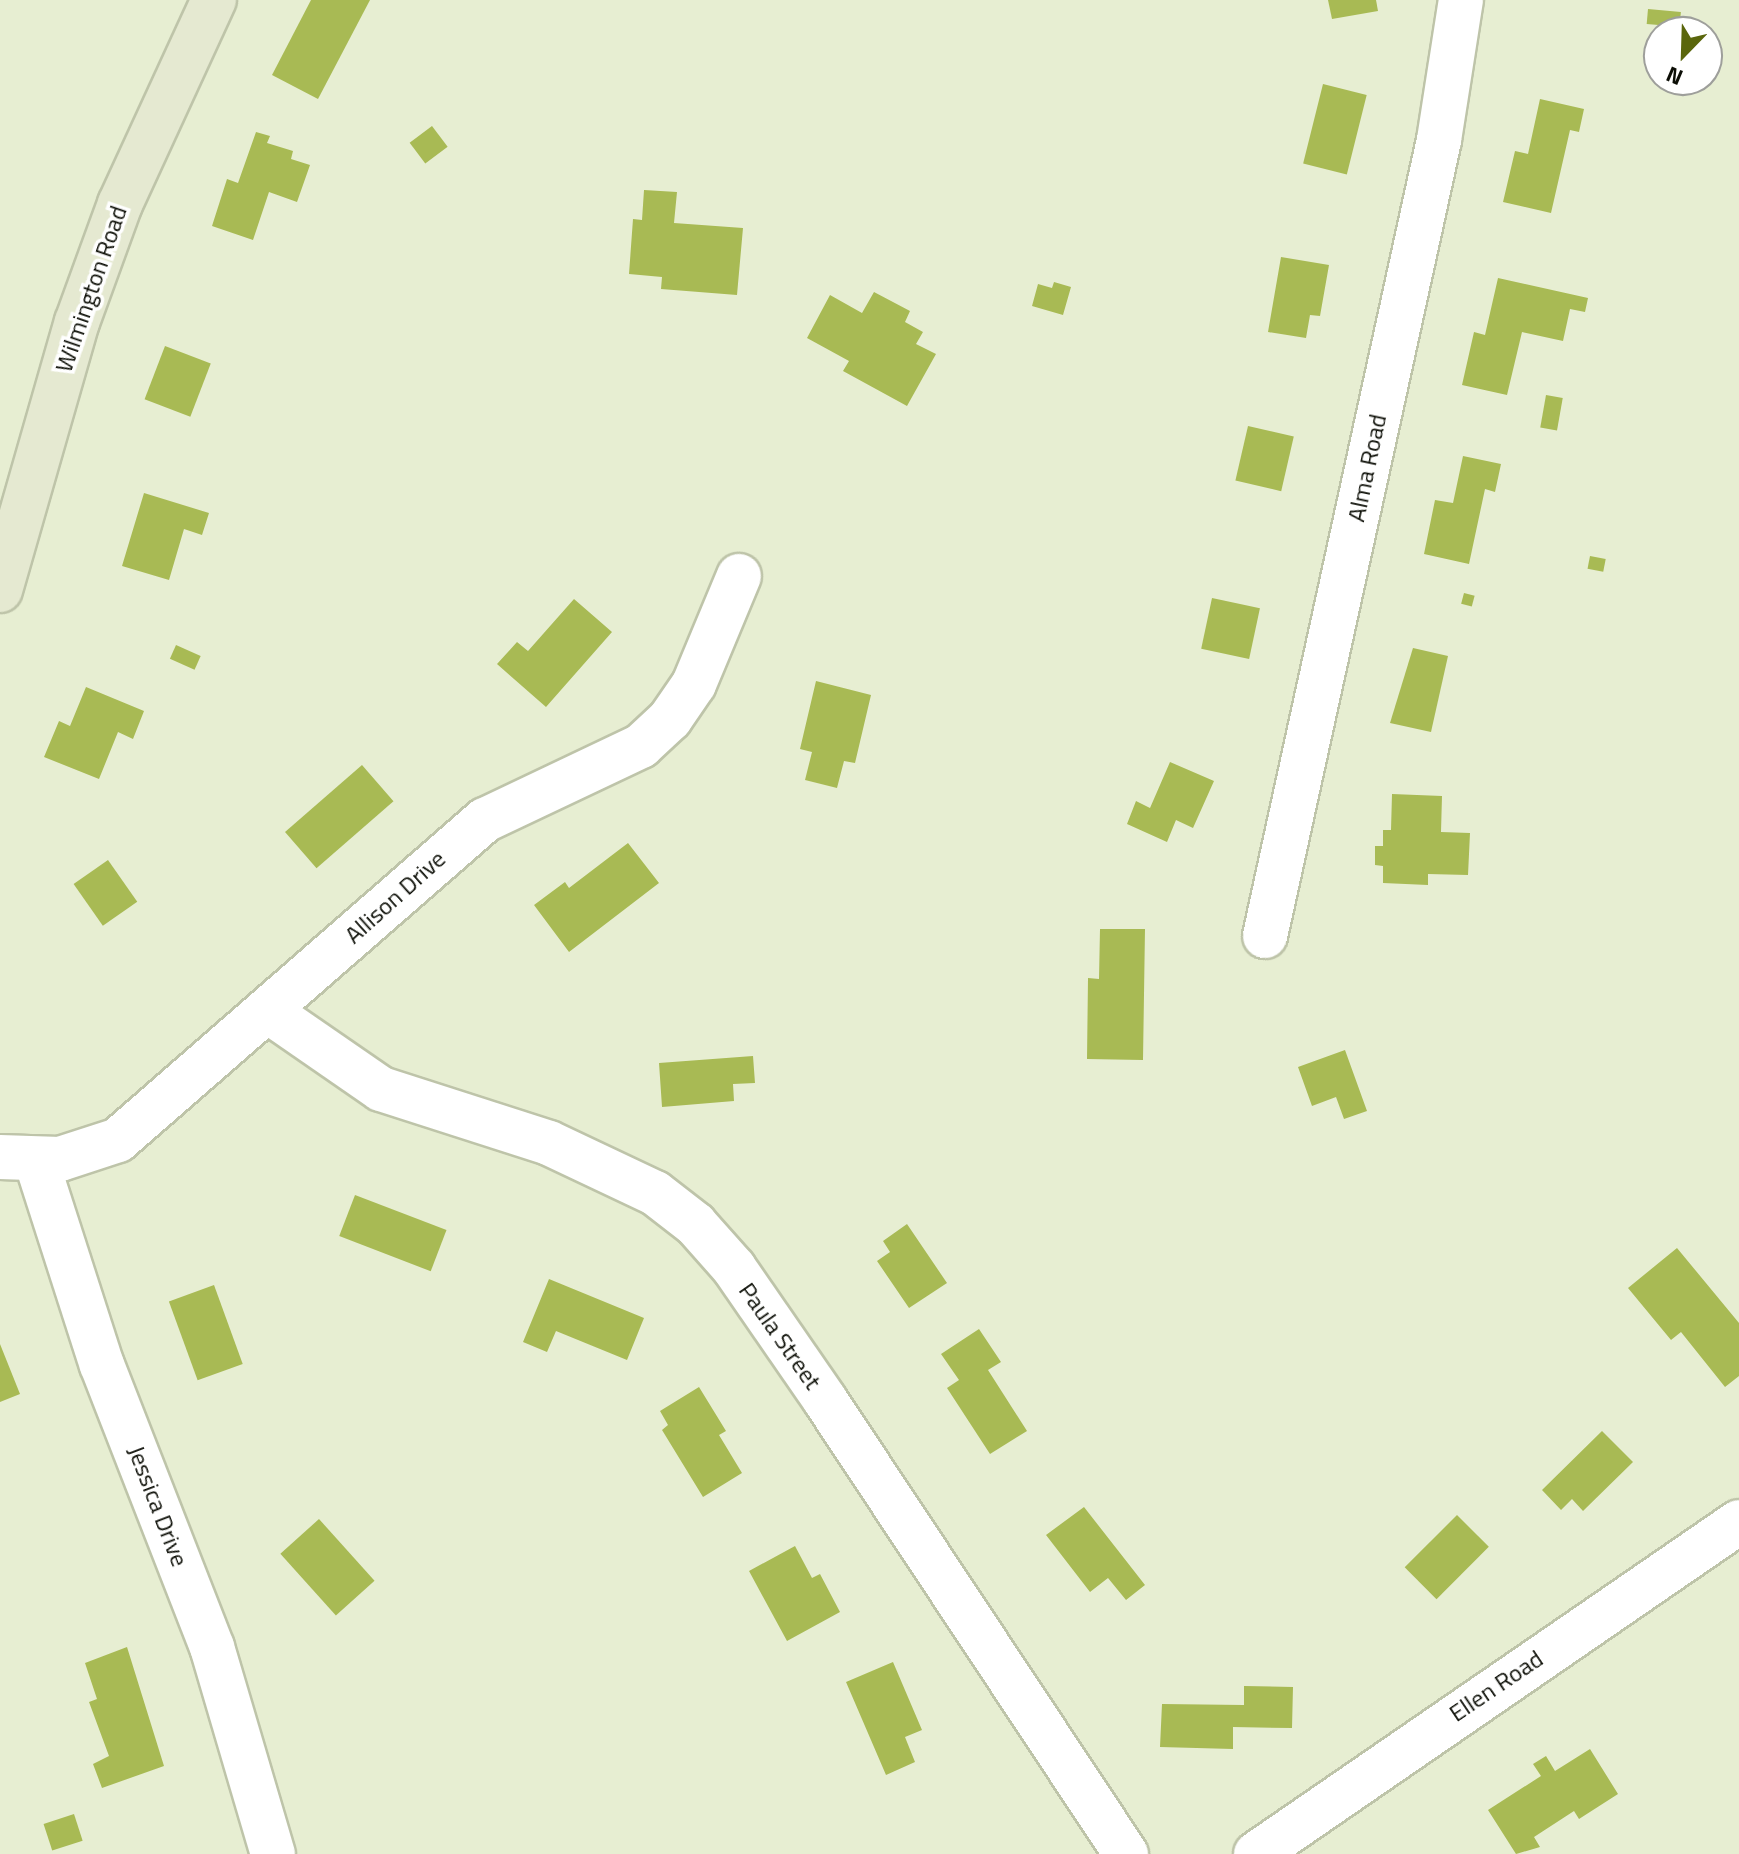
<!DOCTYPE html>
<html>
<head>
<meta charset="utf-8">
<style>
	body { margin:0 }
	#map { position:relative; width:1739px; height:1854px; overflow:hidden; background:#e7eed2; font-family:"Titillium Web",sans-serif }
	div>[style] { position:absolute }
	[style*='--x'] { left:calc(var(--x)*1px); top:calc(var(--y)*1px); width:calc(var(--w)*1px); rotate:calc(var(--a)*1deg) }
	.building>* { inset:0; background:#a8ba54; transform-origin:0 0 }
	.roads { filter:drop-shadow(2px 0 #bec4a9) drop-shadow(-2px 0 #bec4a9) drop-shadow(0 2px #bec4a9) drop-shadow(0 -2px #bec4a9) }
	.street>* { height:44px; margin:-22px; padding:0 22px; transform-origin:22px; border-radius:22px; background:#fff }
	.secondary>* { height:44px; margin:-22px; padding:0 22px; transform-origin:22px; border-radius:22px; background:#e5e9d1 }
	span { translate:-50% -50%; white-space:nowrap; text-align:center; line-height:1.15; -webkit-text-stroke:7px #fff; paint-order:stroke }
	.street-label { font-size:24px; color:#0c0e06 }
	.north { position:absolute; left:1643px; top:16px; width:80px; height:80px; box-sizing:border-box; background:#fff; border:2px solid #9e9f9b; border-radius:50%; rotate:203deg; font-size:22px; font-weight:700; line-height:32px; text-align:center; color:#0c0e06 }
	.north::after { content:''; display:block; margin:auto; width:28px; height:36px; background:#5a660c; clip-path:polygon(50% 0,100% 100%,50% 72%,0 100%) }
</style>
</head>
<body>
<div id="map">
	<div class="building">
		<div style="clip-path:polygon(311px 0,370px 0,318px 99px,272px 75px)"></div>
		<div style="clip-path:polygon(1328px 0,1376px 0,1378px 11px,1332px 19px)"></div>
		<div style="left:1648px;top:9px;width:33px;height:15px;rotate:5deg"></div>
		<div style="left:1323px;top:84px;width:45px;height:82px;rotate:14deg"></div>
		<div style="clip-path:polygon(1540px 99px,1584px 109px,1579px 132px,1570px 130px,1551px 213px,1503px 202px,1515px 151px,1528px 154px)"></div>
		<div style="left:432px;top:126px;width:26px;height:28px;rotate:53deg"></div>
		<div style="clip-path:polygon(256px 132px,270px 136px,267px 143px,293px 151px,291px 159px,310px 165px,297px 202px,269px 192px,253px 240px,212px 226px,227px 179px,238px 183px)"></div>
		<div style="clip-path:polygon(644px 190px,677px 192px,674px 223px,743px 228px,737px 295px,661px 289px,662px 277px,629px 274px,633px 219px,642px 220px)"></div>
		<div style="clip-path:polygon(1281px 257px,1329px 265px,1320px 316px,1310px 315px,1306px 338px,1268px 332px)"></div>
		<div style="clip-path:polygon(1498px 278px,1588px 298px,1585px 312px,1570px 309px,1563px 341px,1522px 332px,1507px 395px,1462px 385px,1474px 332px,1485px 335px)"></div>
		<div style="clip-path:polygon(1054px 282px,1071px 287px,1063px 315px,1032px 306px,1038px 284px,1052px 288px)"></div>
		<div style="clip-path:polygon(874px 292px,910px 311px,905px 322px,923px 332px,916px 344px,936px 354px,907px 406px,843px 371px,849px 361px,807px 338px,830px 295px,862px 313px)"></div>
		<div style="left:165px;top:346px;width:49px;height:57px;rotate:21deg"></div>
		<div style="left:1546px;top:395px;width:17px;height:33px;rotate:10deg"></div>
		<div style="left:1248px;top:426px;width:47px;height:56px;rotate:13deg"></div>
		<div style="clip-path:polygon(1463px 456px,1501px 464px,1495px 492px,1485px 489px,1469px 564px,1424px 554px,1435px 500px,1453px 503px)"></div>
		<div style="clip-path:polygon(144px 493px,209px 513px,202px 535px,184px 529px,169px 580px,122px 566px)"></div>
		<div style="left:1590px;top:556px;width:16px;height:13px;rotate:11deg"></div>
		<div style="left:1464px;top:593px;width:11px;height:11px;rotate:15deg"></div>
		<div style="left:1212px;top:598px;width:49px;height:52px;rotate:12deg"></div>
		<div style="clip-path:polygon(574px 599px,612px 632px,546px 707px,497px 664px,517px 642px,528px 651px)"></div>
		<div style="left:176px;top:645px;width:27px;height:15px;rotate:24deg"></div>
		<div style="clip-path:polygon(1413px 648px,1448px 656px,1431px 732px,1390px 723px)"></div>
		<div style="clip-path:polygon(816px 681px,871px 695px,855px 763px,844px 761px,837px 788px,805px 780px,812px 752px,800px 749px)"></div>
		<div style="clip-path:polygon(86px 687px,144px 711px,133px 739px,118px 732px,99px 779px,44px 757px,59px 721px,70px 726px)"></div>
		<div style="clip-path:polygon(1170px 762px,1214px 781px,1193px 828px,1176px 820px,1167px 842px,1127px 824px,1136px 801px,1150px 808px)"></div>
		<div style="left:362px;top:765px;width:48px;height:102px;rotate:49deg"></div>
		<div style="clip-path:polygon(1392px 794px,1442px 796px,1441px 832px,1470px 833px,1468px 875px,1428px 874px,1428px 885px,1383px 883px,1383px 866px,1375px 865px,1375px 846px,1383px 846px,1383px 830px,1391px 830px)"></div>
		<div style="clip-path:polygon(628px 843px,659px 883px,569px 952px,534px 905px,565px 882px,569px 888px)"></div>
		<div style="left:108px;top:860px;width:51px;height:42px;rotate:55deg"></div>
		<div style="clip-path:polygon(1100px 929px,1145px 929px,1143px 1060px,1087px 1059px,1088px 978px,1099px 979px)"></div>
		<div style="clip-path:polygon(1345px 1050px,1367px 1111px,1344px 1119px,1336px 1097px,1312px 1106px,1298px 1067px)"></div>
		<div style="clip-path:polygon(753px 1056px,755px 1083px,733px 1084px,734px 1101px,662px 1107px,659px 1063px)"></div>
		<div style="left:355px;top:1195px;width:98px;height:44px;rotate:21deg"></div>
		<div style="clip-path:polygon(907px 1224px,947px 1283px,909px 1308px,877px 1261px,890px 1252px,883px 1241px)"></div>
		<div style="clip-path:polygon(1677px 1248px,1739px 1323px,1739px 1376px,1725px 1387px,1681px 1332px,1671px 1340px,1628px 1288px)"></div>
		<div style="clip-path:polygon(549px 1279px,644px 1318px,627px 1360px,556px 1331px,547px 1352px,523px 1342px)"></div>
		<div style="left:214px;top:1285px;width:84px;height:48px;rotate:70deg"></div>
		<div style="clip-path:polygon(979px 1329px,1001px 1362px,988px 1370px,1027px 1431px,990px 1454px,947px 1388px,959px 1380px,941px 1354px)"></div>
		<div style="clip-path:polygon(0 1344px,20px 1394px,0 1402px)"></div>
		<div style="clip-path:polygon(699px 1387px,726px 1431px,719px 1435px,742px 1473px,703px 1497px,662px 1430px,668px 1425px,660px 1411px)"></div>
		<div style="clip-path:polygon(1602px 1431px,1633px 1462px,1583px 1511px,1572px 1499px,1561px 1510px,1542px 1490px)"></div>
		<div style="clip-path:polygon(1084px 1507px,1145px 1585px,1126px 1600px,1108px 1578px,1090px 1592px,1046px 1535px)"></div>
		<div style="left:1457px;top:1515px;width:45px;height:74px;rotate:45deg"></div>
		<div style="left:319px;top:1519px;width:83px;height:52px;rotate:48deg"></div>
		<div style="clip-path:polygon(795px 1546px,812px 1578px,820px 1574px,840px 1612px,787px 1641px,749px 1571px)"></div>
		<div style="clip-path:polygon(127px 1647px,164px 1766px,102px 1788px,93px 1764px,109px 1756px,89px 1702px,97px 1699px,85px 1663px)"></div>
		<div style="clip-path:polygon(893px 1662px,922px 1730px,905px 1737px,915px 1762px,886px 1775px,846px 1682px)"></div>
		<div style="clip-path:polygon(1244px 1686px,1293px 1687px,1292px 1728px,1233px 1727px,1233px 1749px,1160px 1747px,1162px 1704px,1244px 1705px)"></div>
		<div style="clip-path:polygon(1590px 1749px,1618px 1794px,1579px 1819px,1574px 1811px,1534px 1837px,1540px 1847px,1516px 1854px,1488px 1810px,1541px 1776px,1533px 1764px,1546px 1756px,1555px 1771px)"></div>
		<div style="left:74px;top:1814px;width:28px;height:32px;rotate:72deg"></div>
	</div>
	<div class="roads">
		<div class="street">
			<div style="--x:1265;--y:936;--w:815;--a:-77.67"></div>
			<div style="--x:1439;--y:140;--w:142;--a:-81.1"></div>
			<div style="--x:268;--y:1011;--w:137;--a:34.6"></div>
			<div style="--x:381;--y:1089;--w:176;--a:17.8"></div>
			<div style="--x:549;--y:1143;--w:117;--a:25.3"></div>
			<div style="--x:655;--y:1193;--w:51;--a:37.8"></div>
			<div style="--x:695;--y:1224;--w:59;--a:48.4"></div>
			<div style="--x:734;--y:1268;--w:160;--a:55.4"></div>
			<div style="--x:825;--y:1400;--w:545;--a:56.46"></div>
			<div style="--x:0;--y:1157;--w:60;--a:1.9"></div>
			<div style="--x:60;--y:1159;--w:61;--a:-18.1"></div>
			<div style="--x:118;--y:1140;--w:487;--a:-41.1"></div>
			<div style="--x:485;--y:820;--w:173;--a:-25.4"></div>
			<div style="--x:641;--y:746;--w:40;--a:-43"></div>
			<div style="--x:670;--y:719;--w:42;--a:-55.6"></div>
			<div style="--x:694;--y:684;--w:117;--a:-67.4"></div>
			<div style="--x:36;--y:1160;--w:215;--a:72.2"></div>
			<div style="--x:102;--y:1365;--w:303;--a:68.7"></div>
			<div style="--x:212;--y:1647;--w:216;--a:73.6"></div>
			<div style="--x:1256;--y:1854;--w:586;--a:-34.5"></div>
		</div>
		<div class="secondary">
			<div style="--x:0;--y:590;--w:279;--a:-74"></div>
			<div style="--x:77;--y:322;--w:126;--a:-70"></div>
			<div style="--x:120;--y:204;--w:225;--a:-65.3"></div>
		</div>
	</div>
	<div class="street-label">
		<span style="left:91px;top:289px;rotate:-71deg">Wilmington Road</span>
		<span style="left:1367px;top:468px;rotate:-78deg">Alma Road</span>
		<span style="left:395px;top:897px;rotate:-42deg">Allison Drive</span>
		<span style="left:780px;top:1336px;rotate:55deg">Paula Street</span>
		<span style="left:158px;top:1506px;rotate:69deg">Jessica Drive</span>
		<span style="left:1496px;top:1686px;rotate:-34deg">Ellen Road</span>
	</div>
	<div class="north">N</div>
</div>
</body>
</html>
